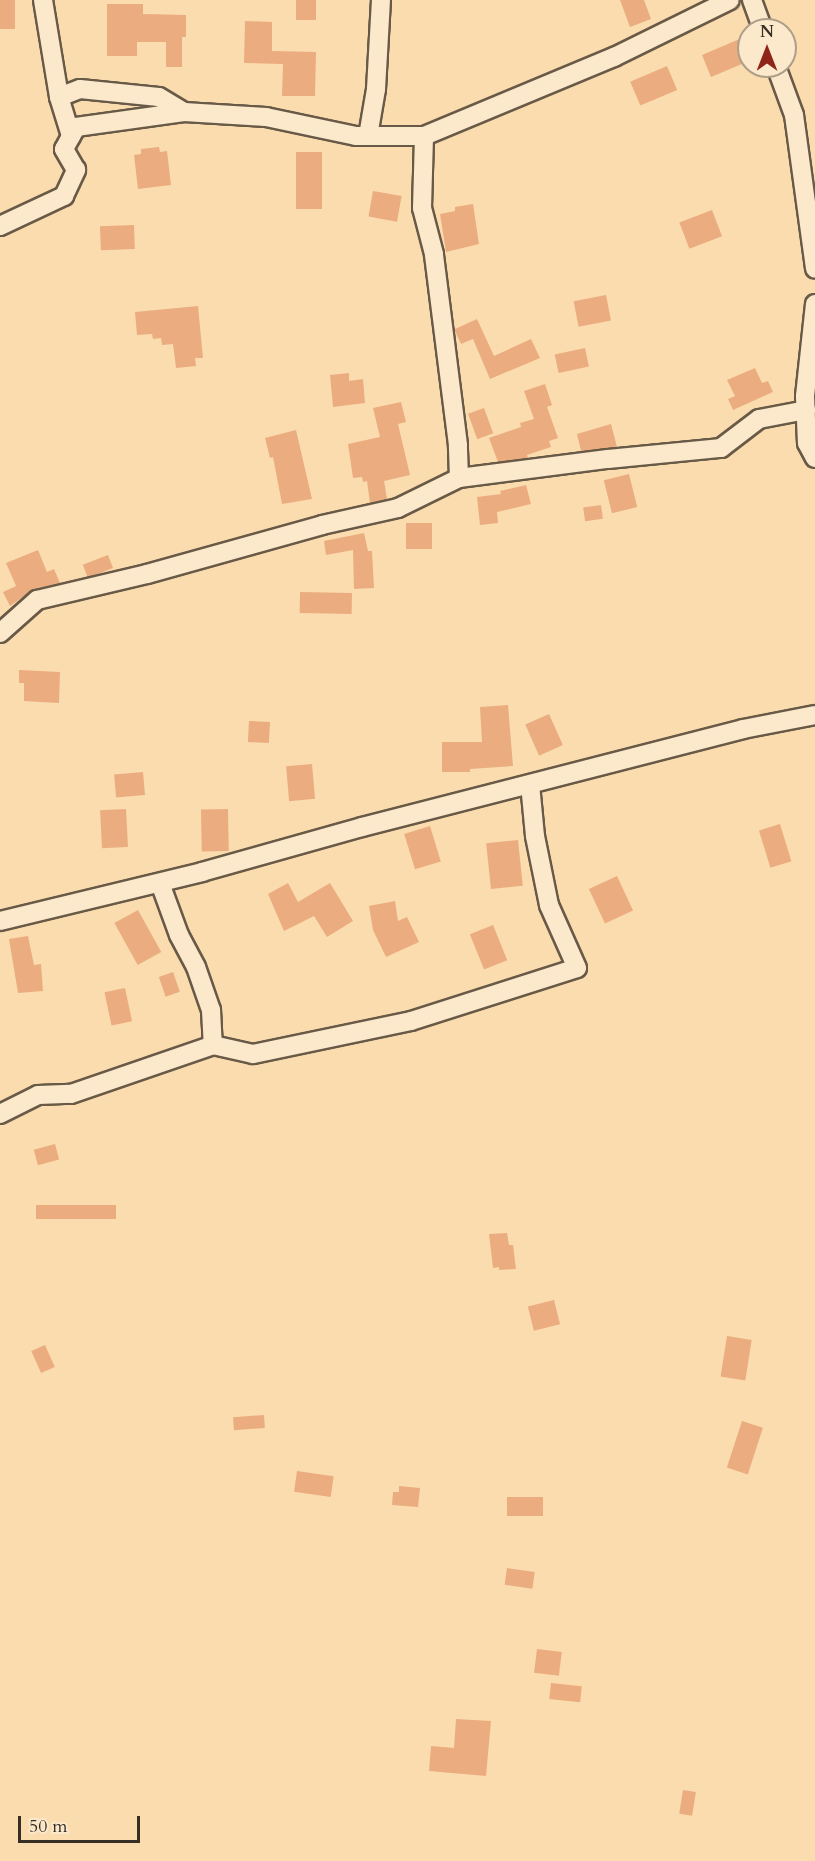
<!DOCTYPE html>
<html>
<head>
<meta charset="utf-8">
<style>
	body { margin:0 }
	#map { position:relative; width:815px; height:1861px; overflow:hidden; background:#fadcaf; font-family:Cardo,serif }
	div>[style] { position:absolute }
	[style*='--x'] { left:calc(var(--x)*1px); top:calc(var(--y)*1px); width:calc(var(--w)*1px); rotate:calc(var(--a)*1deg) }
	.building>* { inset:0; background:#ebad7f; transform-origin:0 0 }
	.roads { filter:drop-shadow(2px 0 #685a47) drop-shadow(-2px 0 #685a47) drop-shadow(0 2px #685a47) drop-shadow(0 -2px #685a47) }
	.street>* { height:18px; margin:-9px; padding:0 9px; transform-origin:9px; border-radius:9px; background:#fce8cb }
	span { translate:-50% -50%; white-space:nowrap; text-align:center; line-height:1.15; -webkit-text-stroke:5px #fce8cb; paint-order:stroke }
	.north { position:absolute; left:737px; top:18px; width:60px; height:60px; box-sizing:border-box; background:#fce8cb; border:2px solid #ad9e88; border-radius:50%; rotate:0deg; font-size:16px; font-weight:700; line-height:24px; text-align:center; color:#372e24 }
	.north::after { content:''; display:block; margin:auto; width:21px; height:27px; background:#8f2418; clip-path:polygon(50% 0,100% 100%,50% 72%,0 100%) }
	.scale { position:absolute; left:18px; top:1816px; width:122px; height:27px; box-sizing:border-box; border:3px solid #372e24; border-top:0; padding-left:8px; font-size:18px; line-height:21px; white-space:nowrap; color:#372e24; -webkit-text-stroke:4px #fce8cb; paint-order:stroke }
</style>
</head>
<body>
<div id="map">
	<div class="building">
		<div style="left:0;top:0;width:15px;height:29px"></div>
		<div style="left:296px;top:0;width:20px;height:20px"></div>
		<div style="clip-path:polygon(620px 0,644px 0,651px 19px,630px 27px)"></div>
		<div style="clip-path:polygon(107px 4px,143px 4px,143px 14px,186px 15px,186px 37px,182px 37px,182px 67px,166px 67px,166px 42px,137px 42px,137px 56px,107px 56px)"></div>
		<div style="clip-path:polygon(245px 21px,272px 22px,272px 51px,316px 52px,315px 96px,282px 96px,283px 64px,244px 63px)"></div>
		<div style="clip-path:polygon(749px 35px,749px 61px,711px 77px,702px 55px)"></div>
		<div style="left:667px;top:66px;width:26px;height:40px;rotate:67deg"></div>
		<div style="clip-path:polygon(159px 147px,160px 152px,167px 151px,171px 185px,138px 189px,134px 155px,141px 154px,141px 149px)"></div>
		<div style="left:296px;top:152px;width:26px;height:57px"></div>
		<div style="left:373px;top:191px;width:29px;height:26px;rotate:10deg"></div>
		<div style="clip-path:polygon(473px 204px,479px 244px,446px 252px,440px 214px,455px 211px,455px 207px)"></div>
		<div style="left:712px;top:210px;width:28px;height:35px;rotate:69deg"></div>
		<div style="left:134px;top:225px;width:24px;height:34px;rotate:88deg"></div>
		<div style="left:606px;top:295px;width:26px;height:33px;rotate:79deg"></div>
		<div style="clip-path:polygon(198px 306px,203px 358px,195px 358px,196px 366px,176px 368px,173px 344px,162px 345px,161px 338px,153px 339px,152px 334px,137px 335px,135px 312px)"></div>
		<div style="clip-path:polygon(477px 319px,494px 356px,531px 339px,540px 358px,490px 379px,473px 339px,461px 344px,455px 331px,455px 329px)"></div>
		<div style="left:585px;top:348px;width:19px;height:31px;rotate:78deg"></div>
		<div style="clip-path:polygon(755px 368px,762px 383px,768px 381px,773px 392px,733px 410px,728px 399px,735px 396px,727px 380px)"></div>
		<div style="clip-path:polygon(349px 373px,349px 381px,363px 379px,365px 403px,333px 407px,330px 375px)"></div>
		<div style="clip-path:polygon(545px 384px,552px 405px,547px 407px,558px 438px,549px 441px,551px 447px,527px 455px,528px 458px,498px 462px,489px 438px,521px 427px,520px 423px,534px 419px,524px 391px)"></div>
		<div style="clip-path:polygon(401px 402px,406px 422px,398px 424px,410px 475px,384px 481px,387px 499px,370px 503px,367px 481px,363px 482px,362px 477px,353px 478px,348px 444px,380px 437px,373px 408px)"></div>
		<div style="left:484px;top:408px;width:27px;height:17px;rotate:70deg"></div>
		<div style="clip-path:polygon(611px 424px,617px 447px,581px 451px,577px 434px)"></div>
		<div style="clip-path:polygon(296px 430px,312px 499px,282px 504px,273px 457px,270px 458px,265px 438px)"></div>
		<div style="left:629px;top:474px;width:34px;height:26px;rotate:76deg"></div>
		<div style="clip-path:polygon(526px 485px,531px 504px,497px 512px,498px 523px,480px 525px,477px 497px,501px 494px,500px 491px)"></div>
		<div style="left:601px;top:505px;width:14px;height:18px;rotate:82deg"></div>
		<div style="left:406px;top:523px;width:26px;height:26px"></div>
		<div style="clip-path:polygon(364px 533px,368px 551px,372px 551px,374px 588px,354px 589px,353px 550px,326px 555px,324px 541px)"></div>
		<div style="clip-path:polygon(38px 550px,47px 572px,54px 569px,60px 583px,34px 589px,10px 606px,3px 592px,16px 586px,6px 563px)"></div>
		<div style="left:108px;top:555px;width:14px;height:27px;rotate:69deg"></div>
		<div style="left:300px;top:592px;width:52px;height:21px;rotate:1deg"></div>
		<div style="clip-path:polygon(19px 670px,60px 672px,59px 703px,24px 701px,24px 683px,19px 683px)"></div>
		<div style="clip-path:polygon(508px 705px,513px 766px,470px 769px,470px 772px,442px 772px,442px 742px,482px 742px,480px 707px)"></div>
		<div style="left:549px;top:714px;width:34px;height:26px;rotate:66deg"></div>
		<div style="left:249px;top:721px;width:21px;height:21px;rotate:3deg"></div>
		<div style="left:312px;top:764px;width:35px;height:26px;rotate:85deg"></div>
		<div style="left:143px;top:772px;width:23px;height:29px;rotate:85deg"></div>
		<div style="left:126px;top:809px;width:38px;height:26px;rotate:87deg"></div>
		<div style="left:228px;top:809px;width:42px;height:27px;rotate:89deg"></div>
		<div style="left:780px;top:824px;width:39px;height:22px;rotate:73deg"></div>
		<div style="left:430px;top:826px;width:37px;height:27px;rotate:73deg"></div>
		<div style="left:518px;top:840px;width:46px;height:32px;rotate:84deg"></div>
		<div style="left:617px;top:876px;width:38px;height:31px;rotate:65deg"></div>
		<div style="clip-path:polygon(288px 883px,298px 902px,330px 883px,353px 921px,327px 937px,314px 916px,284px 931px,268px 894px)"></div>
		<div style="clip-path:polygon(395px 901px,398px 921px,407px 917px,419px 942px,386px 957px,373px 930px,369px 906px)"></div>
		<div style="left:138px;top:910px;width:48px;height:27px;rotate:61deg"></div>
		<div style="left:493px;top:925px;width:38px;height:25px;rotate:68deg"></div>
		<div style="clip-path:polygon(28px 936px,34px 965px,41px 964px,43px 991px,18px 993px,9px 939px)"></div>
		<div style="left:173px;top:972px;width:21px;height:15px;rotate:71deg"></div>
		<div style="left:125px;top:988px;width:34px;height:21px;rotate:78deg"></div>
		<div style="left:55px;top:1144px;width:16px;height:22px;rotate:75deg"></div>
		<div style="left:116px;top:1205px;width:14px;height:80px;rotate:90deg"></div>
		<div style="clip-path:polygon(507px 1233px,509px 1245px,513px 1245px,516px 1269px,499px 1270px,499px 1267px,493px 1268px,489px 1234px)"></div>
		<div style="left:554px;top:1300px;width:25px;height:27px;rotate:76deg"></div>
		<div style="left:727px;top:1336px;width:25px;height:41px;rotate:9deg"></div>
		<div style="left:45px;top:1345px;width:24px;height:15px;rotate:66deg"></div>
		<div style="left:264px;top:1415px;width:13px;height:31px;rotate:86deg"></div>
		<div style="left:742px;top:1421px;width:22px;height:49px;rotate:18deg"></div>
		<div style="left:297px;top:1471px;width:37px;height:21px;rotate:8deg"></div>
		<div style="clip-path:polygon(399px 1486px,420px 1488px,418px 1507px,392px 1505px,393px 1492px,399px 1492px)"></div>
		<div style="left:543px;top:1497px;width:19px;height:36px;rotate:90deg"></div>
		<div style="left:507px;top:1568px;width:28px;height:17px;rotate:8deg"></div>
		<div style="left:537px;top:1649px;width:25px;height:24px;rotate:7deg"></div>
		<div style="left:551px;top:1683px;width:31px;height:16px;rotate:6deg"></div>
		<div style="clip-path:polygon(456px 1719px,491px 1721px,486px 1776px,429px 1771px,431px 1746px,454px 1748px)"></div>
		<div style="left:683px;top:1790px;width:13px;height:24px;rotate:9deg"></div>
	</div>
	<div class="roads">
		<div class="street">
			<div style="--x:43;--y:0;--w:98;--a:80.6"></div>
			<div style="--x:59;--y:97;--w:41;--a:72.9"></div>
			<div style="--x:752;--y:0;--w:32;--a:70"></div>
			<div style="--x:776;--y:66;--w:52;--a:69.8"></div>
			<div style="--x:794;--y:115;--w:155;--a:82.2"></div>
			<div style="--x:59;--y:97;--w:22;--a:-21"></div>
			<div style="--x:80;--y:89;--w:79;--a:5.8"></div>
			<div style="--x:159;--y:97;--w:29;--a:31"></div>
			<div style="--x:368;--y:136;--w:48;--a:-80.3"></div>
			<div style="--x:376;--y:89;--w:89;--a:-86.8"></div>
			<div style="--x:0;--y:226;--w:71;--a:-25.1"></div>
			<div style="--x:64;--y:196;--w:29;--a:-65"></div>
			<div style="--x:76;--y:170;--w:24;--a:-120"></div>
			<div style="--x:64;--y:149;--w:25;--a:-61"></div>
			<div style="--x:76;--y:127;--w:109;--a:-7.9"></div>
			<div style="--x:184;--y:112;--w:82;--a:3.5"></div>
			<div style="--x:266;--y:117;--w:92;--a:11.9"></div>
			<div style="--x:356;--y:136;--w:68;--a:0"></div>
			<div style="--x:424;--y:136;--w:206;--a:-22.6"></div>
			<div style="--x:614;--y:57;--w:129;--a:-26.2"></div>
			<div style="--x:815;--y:304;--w:93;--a:96.2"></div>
			<div style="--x:805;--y:396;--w:47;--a:87.6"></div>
			<div style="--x:807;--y:443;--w:17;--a:62"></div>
			<div style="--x:459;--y:478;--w:150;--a:-7.3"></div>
			<div style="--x:608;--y:459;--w:114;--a:-5.6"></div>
			<div style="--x:721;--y:448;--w:48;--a:-37.3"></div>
			<div style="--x:759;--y:419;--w:48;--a:-10.8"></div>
			<div style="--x:0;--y:633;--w:50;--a:-41.7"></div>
			<div style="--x:37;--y:600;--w:113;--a:-13.3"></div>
			<div style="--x:147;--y:574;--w:182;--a:-15.6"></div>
			<div style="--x:322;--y:525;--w:78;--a:-12.6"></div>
			<div style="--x:398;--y:508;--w:68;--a:-26.2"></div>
			<div style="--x:459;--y:478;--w:33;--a:-92"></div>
			<div style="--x:458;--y:445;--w:193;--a:-97.2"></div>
			<div style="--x:434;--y:254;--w:48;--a:-104.6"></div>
			<div style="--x:422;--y:208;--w:72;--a:-88.4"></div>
			<div style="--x:160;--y:883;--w:55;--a:69.9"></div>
			<div style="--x:179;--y:935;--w:36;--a:62"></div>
			<div style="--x:196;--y:967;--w:46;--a:70.8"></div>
			<div style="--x:211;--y:1010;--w:35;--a:87"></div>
			<div style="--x:213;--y:1045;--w:41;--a:12.7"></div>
			<div style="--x:253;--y:1054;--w:161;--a:-11.8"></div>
			<div style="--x:411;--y:1021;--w:174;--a:-17.7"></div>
			<div style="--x:577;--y:968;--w:69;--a:-114"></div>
			<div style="--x:549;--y:905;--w:70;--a:-101.5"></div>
			<div style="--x:535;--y:836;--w:52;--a:-95.5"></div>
			<div style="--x:0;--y:921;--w:208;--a:-13.6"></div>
			<div style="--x:202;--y:872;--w:166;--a:-15.7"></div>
			<div style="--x:362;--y:827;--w:393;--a:-14.4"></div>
			<div style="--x:743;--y:729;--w:73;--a:-11"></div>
			<div style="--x:0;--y:1114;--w:42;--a:-26.6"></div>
			<div style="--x:38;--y:1095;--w:33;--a:-2"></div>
			<div style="--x:71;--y:1094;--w:150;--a:-19"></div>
		</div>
	</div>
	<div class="north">N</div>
	<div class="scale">50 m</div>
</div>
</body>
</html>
